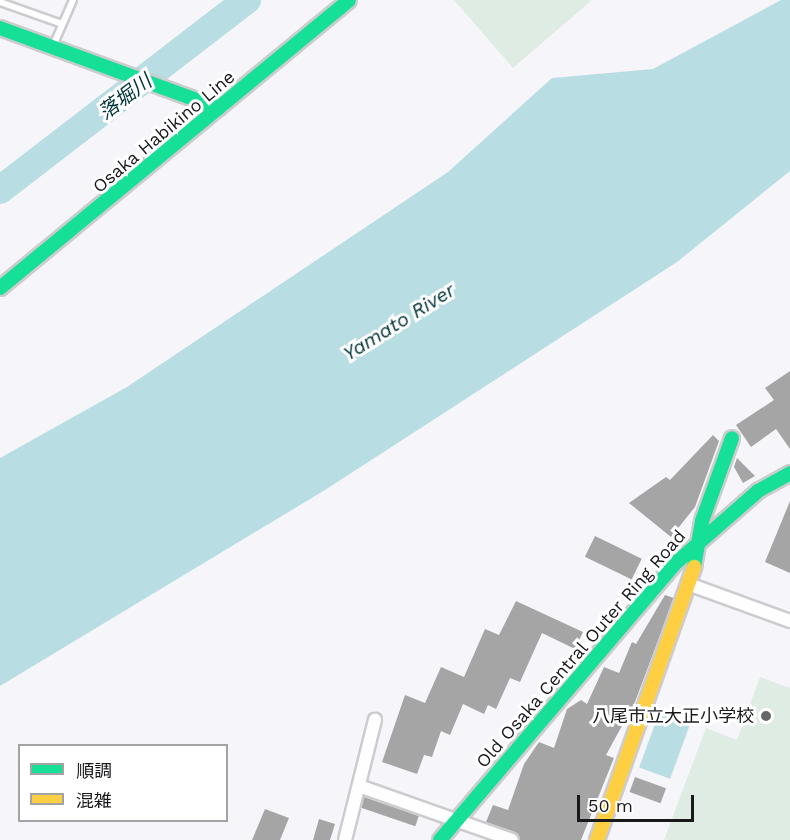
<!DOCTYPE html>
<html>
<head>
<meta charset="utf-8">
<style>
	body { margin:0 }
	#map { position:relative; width:790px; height:840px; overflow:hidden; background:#f6f5f9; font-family:"Work Sans","Noto Sans JP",sans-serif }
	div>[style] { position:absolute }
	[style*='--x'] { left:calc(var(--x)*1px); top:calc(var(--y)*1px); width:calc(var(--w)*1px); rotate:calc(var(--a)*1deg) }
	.green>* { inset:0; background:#deece4 }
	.water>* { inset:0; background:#b8dee3; transform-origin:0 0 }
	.river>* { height:28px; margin:-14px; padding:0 14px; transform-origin:14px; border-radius:14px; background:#b8dee3 }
	.building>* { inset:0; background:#a6a5a6; transform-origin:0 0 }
	.roads { filter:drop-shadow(2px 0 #cccccf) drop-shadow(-2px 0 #cccccf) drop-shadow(0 2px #cccccf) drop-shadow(0 -2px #cccccf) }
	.lane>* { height:6px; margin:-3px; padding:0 3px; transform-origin:3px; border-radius:3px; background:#fefefe }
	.street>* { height:12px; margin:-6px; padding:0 6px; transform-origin:6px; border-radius:6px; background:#fefefe }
	.fast>* { height:14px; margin:-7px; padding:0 7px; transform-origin:7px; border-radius:7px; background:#16e098 }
	.slow>* { height:14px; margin:-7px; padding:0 7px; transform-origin:7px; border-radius:7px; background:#ffcf43 }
	.dots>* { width:16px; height:16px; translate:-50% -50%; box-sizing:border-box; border:3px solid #fff; border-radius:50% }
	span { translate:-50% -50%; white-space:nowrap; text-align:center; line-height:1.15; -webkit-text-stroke:6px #fff; paint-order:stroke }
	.street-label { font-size:18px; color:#19181b }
	.poi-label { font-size:18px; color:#19181b }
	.right { translate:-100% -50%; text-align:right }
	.water-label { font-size:20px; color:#003438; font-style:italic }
	.legend { position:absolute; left:18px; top:744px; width:210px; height:78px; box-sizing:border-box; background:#fff; border:2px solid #a3a3a4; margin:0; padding:8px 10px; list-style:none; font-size:18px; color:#19181b }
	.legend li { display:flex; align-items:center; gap:12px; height:30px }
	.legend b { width:30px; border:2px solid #a3a3a4 }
	.scale { position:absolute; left:577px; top:795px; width:117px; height:27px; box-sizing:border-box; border:3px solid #19181b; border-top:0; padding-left:8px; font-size:18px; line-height:21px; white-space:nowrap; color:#19181b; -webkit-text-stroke:4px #fff; paint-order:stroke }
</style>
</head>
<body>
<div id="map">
	<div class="green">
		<div style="clip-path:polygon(454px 0,592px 0,513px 68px)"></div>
		<div style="clip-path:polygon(760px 677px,790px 688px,790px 840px,664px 840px,706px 728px,737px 740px)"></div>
	</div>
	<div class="water">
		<div style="clip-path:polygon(781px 0,790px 0,790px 171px,677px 262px,325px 490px,0 686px,0 458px,127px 387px,448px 172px,552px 78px,653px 69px)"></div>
		<div style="left:659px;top:713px;width:33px;height:58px;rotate:20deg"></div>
	</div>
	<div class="river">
		<div style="--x:0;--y:190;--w:312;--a:-37.6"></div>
	</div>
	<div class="building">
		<div style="clip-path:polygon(790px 371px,790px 449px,776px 429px,751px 447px,736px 425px,774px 400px,765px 388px)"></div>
		<div style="clip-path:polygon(713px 435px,719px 441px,695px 507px,671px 537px,629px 503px,666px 477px,670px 480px)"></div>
		<div style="clip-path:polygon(737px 458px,755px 476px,743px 483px,734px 467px)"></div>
		<div style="clip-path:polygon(790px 501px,790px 573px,765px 562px)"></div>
		<div style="left:595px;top:536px;width:52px;height:23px;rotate:26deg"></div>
		<div style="clip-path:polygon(665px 595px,674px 598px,635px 702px,606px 755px,614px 758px,581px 840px,520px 840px,515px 832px,486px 822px,493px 805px,508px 810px,524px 764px,539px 742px,554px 748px,567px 709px,581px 700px,587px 704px,604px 667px,619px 673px,632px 642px,636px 644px)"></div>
		<div style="clip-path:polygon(516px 601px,583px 632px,575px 649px,542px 633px,520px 682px,510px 678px,496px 709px,488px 705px,484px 714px,463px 704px,450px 735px,441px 731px,432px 757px,424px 755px,417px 774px,382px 762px,405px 695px,425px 703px,441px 667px,464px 677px,485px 629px,499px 635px)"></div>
		<div style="left:635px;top:777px;width:33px;height:16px;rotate:20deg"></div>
		<div style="left:364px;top:797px;width:58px;height:11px;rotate:19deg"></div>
		<div style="clip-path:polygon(265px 809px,289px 818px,280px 840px,252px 840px)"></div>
		<div style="clip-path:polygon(319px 819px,335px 824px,330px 840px,313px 840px)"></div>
	</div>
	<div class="roads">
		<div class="lane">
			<div style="--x:0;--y:2;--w:66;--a:19.5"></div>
			<div style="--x:53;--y:46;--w:50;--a:-66.5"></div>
		</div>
		<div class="street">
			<div style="--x:691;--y:585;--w:105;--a:20"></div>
			<div style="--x:359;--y:786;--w:162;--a:19.4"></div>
			<div style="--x:345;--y:840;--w:124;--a:-76"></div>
		</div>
		<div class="fast">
			<div style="--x:0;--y:28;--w:233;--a:20.1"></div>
			<div style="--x:0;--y:288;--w:452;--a:-39.5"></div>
			<div style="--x:694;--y:567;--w:47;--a:-80.1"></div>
			<div style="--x:702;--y:521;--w:88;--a:-70.1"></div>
			<div style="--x:440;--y:840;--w:365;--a:-49.6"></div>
			<div style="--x:677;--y:562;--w:108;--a:-41.2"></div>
			<div style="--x:758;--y:491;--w:37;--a:-29"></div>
		</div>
		<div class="slow">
			<div style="--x:597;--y:840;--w:290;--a:-70.4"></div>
		</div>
	</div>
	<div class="dots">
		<div style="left:766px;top:716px;background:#666569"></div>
	</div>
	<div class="street-label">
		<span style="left:164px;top:132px;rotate:-40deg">Osaka Habikino Line</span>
		<span style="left:581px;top:649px;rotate:-49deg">Old Osaka Central Outer Ring Road</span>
	</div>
	<div class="poi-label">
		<span class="right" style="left:754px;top:716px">八尾市立大正小学校</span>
	</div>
	<div class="water-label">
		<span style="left:125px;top:97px;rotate:-37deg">落堀川</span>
		<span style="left:399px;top:322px;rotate:-32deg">Yamato River</span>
	</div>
	<ul class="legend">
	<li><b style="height:8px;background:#16e098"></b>順調</li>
	<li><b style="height:8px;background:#ffcf43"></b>混雑</li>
	</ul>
	<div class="scale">50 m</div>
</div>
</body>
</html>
